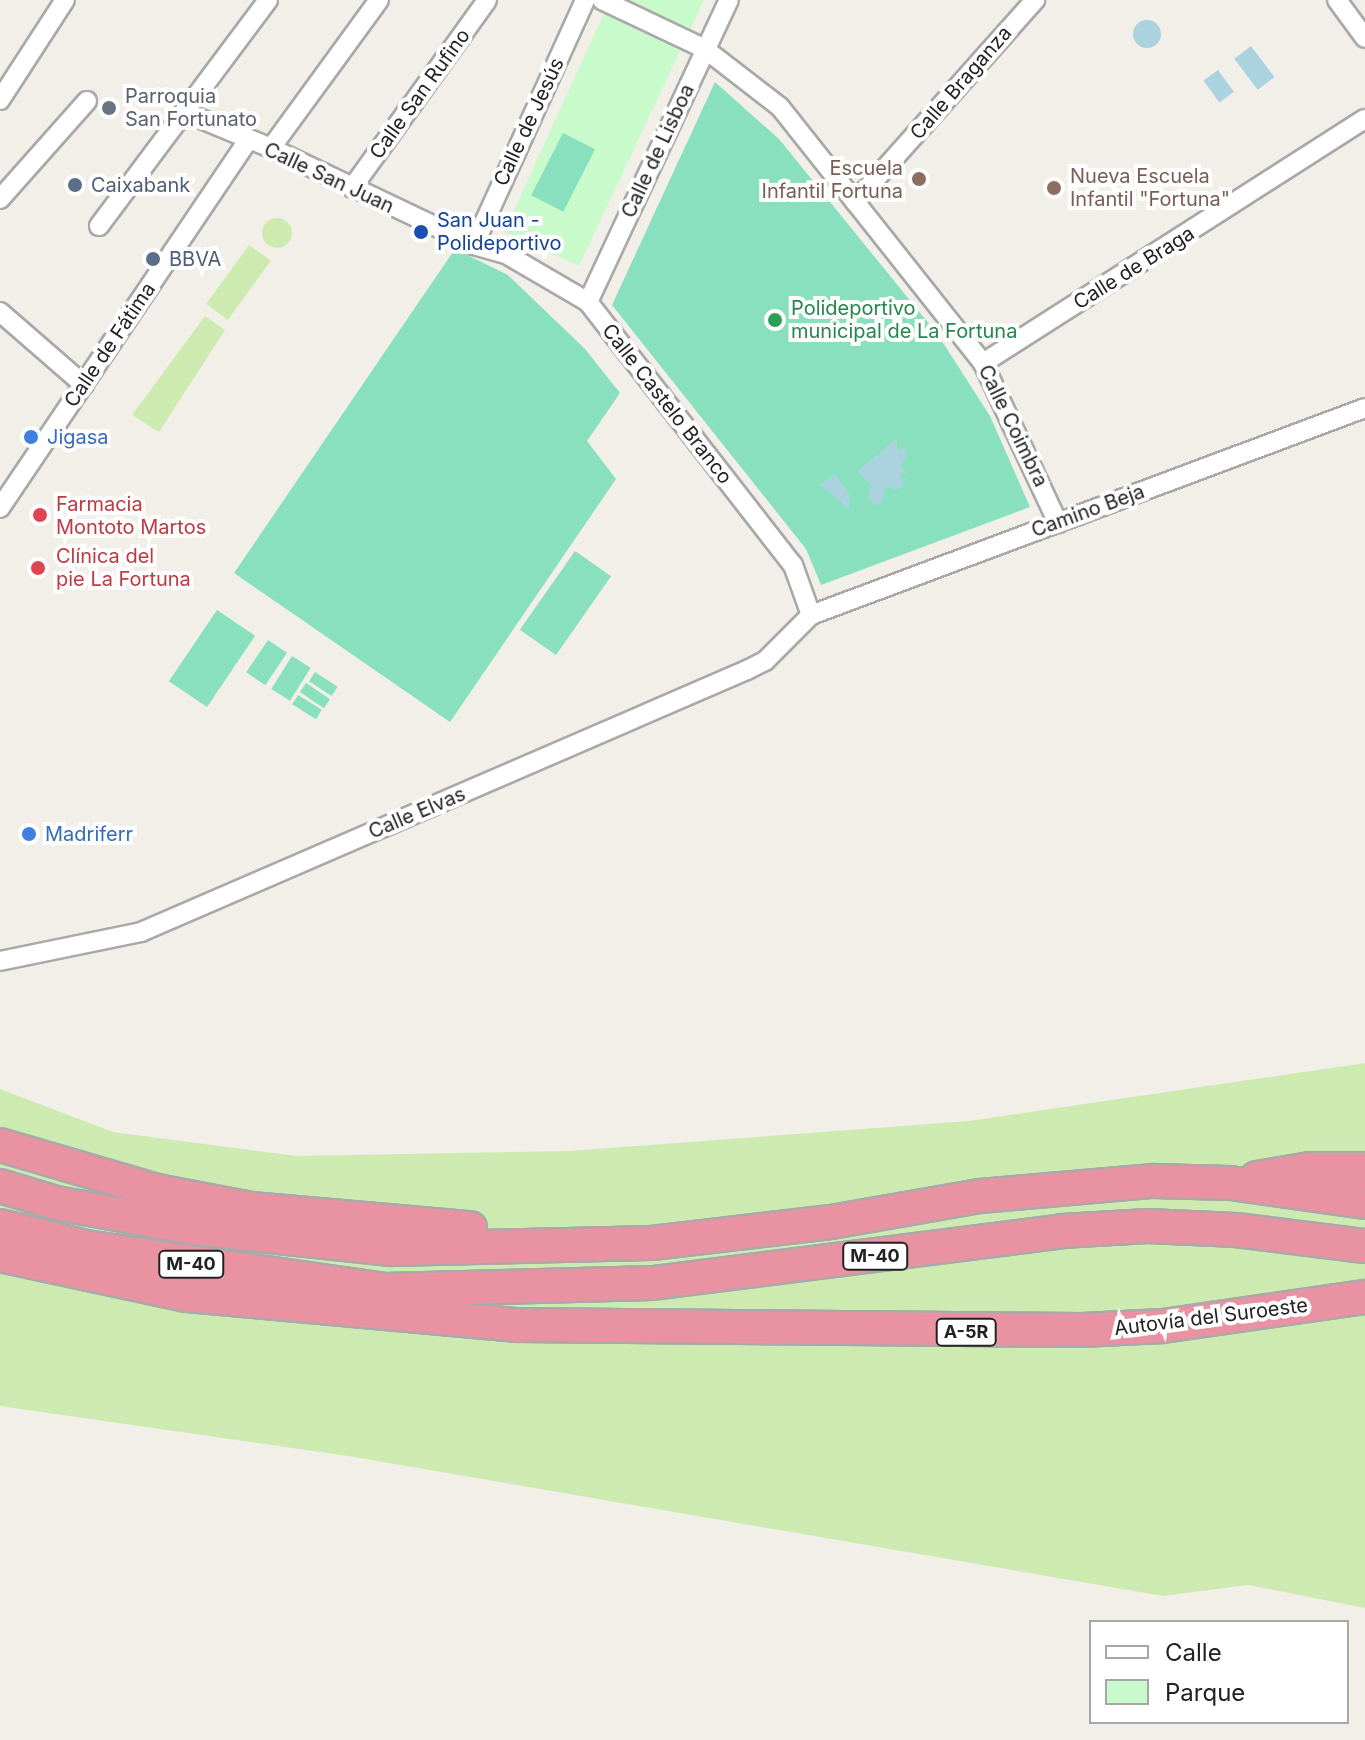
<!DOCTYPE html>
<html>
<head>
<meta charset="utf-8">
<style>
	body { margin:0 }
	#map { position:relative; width:1365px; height:1740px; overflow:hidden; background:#f2efe9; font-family:Inter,sans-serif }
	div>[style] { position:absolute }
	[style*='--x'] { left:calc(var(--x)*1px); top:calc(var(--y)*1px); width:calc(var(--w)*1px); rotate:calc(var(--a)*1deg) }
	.grass>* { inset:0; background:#cdebb0; transform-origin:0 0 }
	.round { border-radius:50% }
	.park>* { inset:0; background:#c8facc }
	.pitch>* { inset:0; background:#88e0be; transform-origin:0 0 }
	.water>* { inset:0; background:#aad3df; transform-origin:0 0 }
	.roads { filter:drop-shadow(2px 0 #a9a9a9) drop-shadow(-2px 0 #a9a9a9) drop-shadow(0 2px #a9a9a9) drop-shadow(0 -2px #a9a9a9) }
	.street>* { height:18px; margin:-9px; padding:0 9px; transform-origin:9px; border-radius:9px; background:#fff }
	.highway>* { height:32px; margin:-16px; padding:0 16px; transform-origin:16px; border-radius:16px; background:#e892a2 }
	.dots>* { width:22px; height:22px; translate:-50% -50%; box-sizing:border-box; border:4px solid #fff; border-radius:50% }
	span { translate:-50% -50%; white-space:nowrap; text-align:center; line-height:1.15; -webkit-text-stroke:8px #fff; paint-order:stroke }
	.shield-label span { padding:2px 6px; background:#fff; border:2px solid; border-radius:6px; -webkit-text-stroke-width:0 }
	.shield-label { font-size:18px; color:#222; font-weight:700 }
	.street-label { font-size:20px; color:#222 }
	.worship-label { font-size:20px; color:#5b616d }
	.left { translate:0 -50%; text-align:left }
	.education-label { font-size:20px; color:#785e54 }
	.right { translate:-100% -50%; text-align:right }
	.service-label { font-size:20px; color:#4e5e75 }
	.transit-label { font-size:20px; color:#164399 }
	.leisure-label { font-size:20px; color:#27864d }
	.shop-label { font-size:20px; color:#366cbe }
	.health-label { font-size:20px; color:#be3a42 }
	.legend { position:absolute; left:1089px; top:1620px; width:260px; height:104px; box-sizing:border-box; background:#fff; border:2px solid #a7a7a7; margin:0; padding:10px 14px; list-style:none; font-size:24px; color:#222 }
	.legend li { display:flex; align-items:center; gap:16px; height:40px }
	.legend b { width:40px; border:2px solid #a7a7a7 }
</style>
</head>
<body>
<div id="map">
	<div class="grass">
		<div class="round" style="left:262px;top:218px;width:30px;height:30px"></div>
		<div style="left:249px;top:245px;width:27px;height:73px;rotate:36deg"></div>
		<div style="clip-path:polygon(205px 316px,225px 330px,159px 432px,132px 415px)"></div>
		<div style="clip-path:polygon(1365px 1063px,1365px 1608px,1248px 1585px,1163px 1596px,348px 1456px,0 1406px,0 1089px,113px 1132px,297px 1156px,569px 1151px,969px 1121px)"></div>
	</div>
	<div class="park">
		<div style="clip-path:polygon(610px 0,704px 0,579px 266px,504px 232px)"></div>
	</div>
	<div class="pitch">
		<div style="clip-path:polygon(715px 82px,779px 139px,938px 335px,990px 416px,1030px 507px,821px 585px,806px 549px,612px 305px)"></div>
		<div style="left:563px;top:133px;width:36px;height:70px;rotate:27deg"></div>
		<div style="clip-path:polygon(455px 249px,508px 275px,585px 349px,620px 393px,587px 441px,616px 479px,450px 722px,234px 573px)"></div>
		<div style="left:575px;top:551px;width:44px;height:96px;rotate:35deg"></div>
		<div style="left:217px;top:610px;width:46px;height:86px;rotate:34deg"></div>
		<div style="left:268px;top:640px;width:23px;height:39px;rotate:34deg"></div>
		<div style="left:292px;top:656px;width:22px;height:39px;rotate:32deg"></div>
		<div style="left:315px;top:672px;width:27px;height:11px;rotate:33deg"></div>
		<div style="left:306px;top:683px;width:29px;height:11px;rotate:34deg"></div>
		<div style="left:298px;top:695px;width:28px;height:11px;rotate:32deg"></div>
	</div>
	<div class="water">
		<div class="round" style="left:1133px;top:20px;width:28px;height:28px"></div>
		<div style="left:1251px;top:46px;width:39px;height:21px;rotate:53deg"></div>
		<div style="left:1218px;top:70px;width:27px;height:18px;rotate:54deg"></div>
		<div style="clip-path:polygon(897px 438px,897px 450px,904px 448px,907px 454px,901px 466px,907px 473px,899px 474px,904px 485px,897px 490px,886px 487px,881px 503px,874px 506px,868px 496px,871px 486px,858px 471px)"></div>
		<div style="clip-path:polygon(834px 474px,850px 494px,849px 509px,820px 485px)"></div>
	</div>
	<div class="roads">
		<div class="street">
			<div style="--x:602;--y:0;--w:114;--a:25.4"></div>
			<div style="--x:705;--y:49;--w:95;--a:37.7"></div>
			<div style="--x:780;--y:107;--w:327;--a:51.6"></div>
			<div style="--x:983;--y:363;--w:177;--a:64.9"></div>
			<div style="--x:1337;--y:0;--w:47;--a:53.6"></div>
			<div style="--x:0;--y:100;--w:119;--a:-57"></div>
			<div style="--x:184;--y:112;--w:94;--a:22.5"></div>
			<div style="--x:271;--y:148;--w:225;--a:25.5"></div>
			<div style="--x:474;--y:245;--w:33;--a:16"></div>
			<div style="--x:506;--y:254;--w:95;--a:30.3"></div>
			<div style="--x:588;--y:302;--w:333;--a:52.1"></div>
			<div style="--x:793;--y:565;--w:53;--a:70.2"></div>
			<div style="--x:271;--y:148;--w:183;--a:-53.9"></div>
			<div style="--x:352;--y:188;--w:231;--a:-54.3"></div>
			<div style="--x:0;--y:199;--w:131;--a:-48.4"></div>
			<div style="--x:855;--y:202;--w:271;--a:-48.3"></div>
			<div style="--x:99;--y:226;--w:282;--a:-53.2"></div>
			<div style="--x:474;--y:245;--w:269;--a:-65.6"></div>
			<div style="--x:588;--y:302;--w:333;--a:-65"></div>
			<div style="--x:0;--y:312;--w:111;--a:41"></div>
			<div style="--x:983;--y:363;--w:453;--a:-32.6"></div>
			<div style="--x:0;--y:508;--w:442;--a:-56"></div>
			<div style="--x:0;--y:961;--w:144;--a:-11.6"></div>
			<div style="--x:141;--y:932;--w:660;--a:-23.38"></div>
			<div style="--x:747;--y:670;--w:20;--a:-27"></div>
			<div style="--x:765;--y:661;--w:65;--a:-45"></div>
			<div style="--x:811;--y:615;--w:591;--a:-20.49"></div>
		</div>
		<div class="highway">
			<div style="--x:0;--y:1145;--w:164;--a:16.3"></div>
			<div style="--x:157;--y:1191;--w:96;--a:10.8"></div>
			<div style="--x:251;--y:1209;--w:220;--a:5"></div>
			<div style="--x:1257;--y:1178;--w:54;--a:-9.6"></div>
			<div style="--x:1310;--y:1169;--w:55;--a:0"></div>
			<div style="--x:0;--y:1186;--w:59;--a:16.9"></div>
			<div style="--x:56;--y:1203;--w:139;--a:10.3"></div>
			<div style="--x:193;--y:1228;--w:199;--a:6.1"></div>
			<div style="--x:391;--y:1249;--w:261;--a:-1.3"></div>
			<div style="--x:652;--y:1243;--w:180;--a:-6.7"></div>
			<div style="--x:831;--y:1222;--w:151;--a:-9.9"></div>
			<div style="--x:980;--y:1196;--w:174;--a:-5"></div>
			<div style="--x:1153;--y:1181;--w:77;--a:1.5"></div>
			<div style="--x:1230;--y:1183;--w:136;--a:8"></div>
			<div style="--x:0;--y:1226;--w:89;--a:13.7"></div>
			<div style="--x:86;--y:1247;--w:301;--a:8.2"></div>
			<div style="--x:384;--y:1290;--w:269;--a:-1.5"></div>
			<div style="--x:653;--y:1283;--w:412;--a:-7.2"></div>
			<div style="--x:1062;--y:1231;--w:86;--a:-3.3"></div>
			<div style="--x:1148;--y:1226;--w:88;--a:2.6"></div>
			<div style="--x:1236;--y:1230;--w:130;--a:7.1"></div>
			<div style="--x:0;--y:1255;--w:191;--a:12.1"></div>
			<div style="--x:187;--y:1295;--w:330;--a:5.2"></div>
			<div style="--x:516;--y:1325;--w:566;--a:0.51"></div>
			<div style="--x:1082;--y:1330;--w:81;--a:-2.8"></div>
			<div style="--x:1163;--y:1326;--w:204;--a:-8.2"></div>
		</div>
	</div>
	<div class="dots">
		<div style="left:109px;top:108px;background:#6b7280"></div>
		<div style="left:919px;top:179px;background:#8d6e63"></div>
		<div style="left:75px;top:185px;background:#5c6f8a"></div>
		<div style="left:1054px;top:188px;background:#8d6e63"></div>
		<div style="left:421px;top:232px;background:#1a4fb4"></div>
		<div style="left:153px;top:259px;background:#5c6f8a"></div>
		<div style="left:775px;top:320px;background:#2e9e5b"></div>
		<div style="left:31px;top:437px;background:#3f7fe0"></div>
		<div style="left:40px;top:515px;background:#e0444e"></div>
		<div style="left:38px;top:568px;background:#e0444e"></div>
		<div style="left:29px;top:834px;background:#3f7fe0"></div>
	</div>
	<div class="shield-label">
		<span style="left:875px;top:1256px">M-40</span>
		<span style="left:191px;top:1264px">M-40</span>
		<span style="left:966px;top:1332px">A-5R</span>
	</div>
	<div class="street-label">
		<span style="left:961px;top:83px;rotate:-49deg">Calle Braganza</span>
		<span style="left:420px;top:94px;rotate:-54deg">Calle San Rufino</span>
		<span style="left:529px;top:122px;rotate:-65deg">Calle de Jesús</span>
		<span style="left:658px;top:151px;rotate:-65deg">Calle de Lisboa</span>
		<span style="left:329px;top:178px;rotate:25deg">Calle San Juan</span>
		<span style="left:1134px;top:268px;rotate:-32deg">Calle de Braga</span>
		<span style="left:110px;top:345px;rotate:-56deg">Calle de Fátima</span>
		<span style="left:667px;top:404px;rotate:52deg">Calle Castelo Branco</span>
		<span style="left:1013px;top:426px;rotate:64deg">Calle Coimbra</span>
		<span style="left:1088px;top:511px;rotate:-20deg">Camino Beja</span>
		<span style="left:417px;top:813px;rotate:-23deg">Calle Elvas</span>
		<span style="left:1211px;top:1317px;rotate:-7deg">Autovía del Suroeste</span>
	</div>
	<div class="worship-label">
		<span class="left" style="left:125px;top:108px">Parroquia<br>San Fortunato</span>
	</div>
	<div class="education-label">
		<span class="right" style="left:903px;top:180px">Escuela<br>Infantil Fortuna</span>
		<span class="left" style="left:1070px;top:188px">Nueva Escuela<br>Infantil "Fortuna"</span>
	</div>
	<div class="service-label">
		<span class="left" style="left:91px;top:185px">Caixabank</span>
		<span class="left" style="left:169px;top:259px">BBVA</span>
	</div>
	<div class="transit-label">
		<span class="left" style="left:437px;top:232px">San Juan -<br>Polideportivo</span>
	</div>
	<div class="leisure-label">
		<span class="left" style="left:791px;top:320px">Polideportivo<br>municipal de La Fortuna</span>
	</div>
	<div class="shop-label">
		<span class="left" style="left:47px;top:437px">Jigasa</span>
		<span class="left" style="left:45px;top:834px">Madriferr</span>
	</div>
	<div class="health-label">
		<span class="left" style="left:56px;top:516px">Farmacia<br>Montoto Martos</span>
		<span class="left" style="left:56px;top:568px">Clínica del<br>pie La Fortuna</span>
	</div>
	<ul class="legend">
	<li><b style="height:10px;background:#fff"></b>Calle</li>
	<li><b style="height:22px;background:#c8facc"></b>Parque</li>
	</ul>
</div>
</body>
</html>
